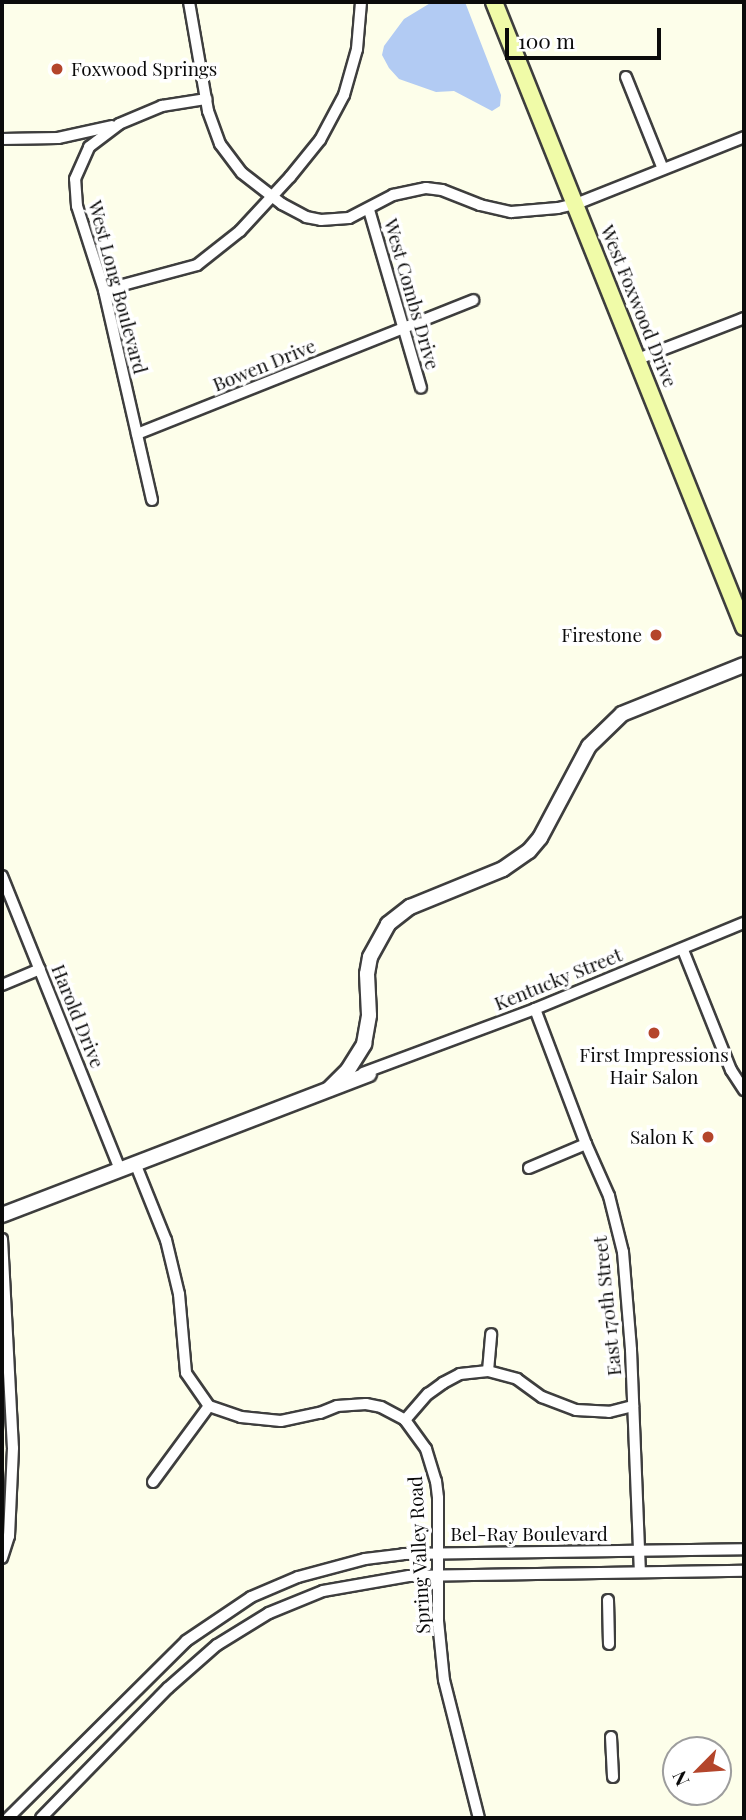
<!DOCTYPE html>
<html>
<head>
<meta charset="utf-8">
<style>
	body { margin:0 }
	#map { position:relative; width:746px; height:1820px; overflow:hidden; background:#fdfeea; font-family:"Playfair Display",serif }
	div>[style] { position:absolute }
	[style*='--x'] { left:calc(var(--x)*1px); top:calc(var(--y)*1px); width:calc(var(--w)*1px); rotate:calc(var(--a)*1deg) }
	.water>* { inset:0; background:#b2cbf3 }
	.roads { filter:drop-shadow(2px 0 #3e3e3e) drop-shadow(-2px 0 #3e3e3e) drop-shadow(0 2px #3e3e3e) drop-shadow(0 -2px #3e3e3e) }
	.minor>* { height:10px; margin:-5px; padding:0 5px; transform-origin:5px; border-radius:5px; background:#fff }
	.tertiary>* { height:14px; margin:-7px; padding:0 7px; transform-origin:7px; border-radius:7px; background:#fff }
	.secondary>* { height:16px; margin:-8px; padding:0 8px; transform-origin:8px; border-radius:8px; background:#f0fba8 }
	.dots>* { width:19px; height:19px; translate:-50% -50%; box-sizing:border-box; border:4px solid #fff; border-radius:50% }
	span { translate:-50% -50%; white-space:nowrap; text-align:center; line-height:1.15; -webkit-text-stroke:7px #fff; paint-order:stroke }
	.poi-label { font-size:19px; color:#0b0b0b }
	.left { translate:0 -50%; text-align:left }
	.right { translate:-100% -50%; text-align:right }
	.street-label { font-size:19px; color:#0b0b0b }
	.frame { position:absolute; inset:0; border:4px solid #0b0b0b; pointer-events:none }
	.north { position:absolute; left:662px; top:1736px; width:70px; height:70px; box-sizing:border-box; background:#fff; border:2px solid #9d9d9d; border-radius:50%; rotate:245deg; font-size:19px; font-weight:700; line-height:28px; text-align:center; color:#0b0b0b }
	.north::after { content:''; display:block; margin:auto; width:24px; height:32px; background:#b4452b; clip-path:polygon(50% 0,100% 100%,50% 72%,0 100%) }
	.scale { position:absolute; left:505px; top:28px; width:156px; height:32px; box-sizing:border-box; border:4px solid #0b0b0b; border-top:0; padding-left:9px; font-size:21px; line-height:24px; white-space:nowrap; color:#0b0b0b; -webkit-text-stroke:5px #fff; paint-order:stroke }
</style>
</head>
<body>
<div id="map">
	<div class="water">
		<div style="clip-path:polygon(432px 2px,465px 2px,501px 95px,500px 106px,492px 111px,454px 91px,436px 92px,399px 79px,389px 68px,382px 55px,384px 46px,404px 19px)"></div>
	</div>
	<div class="roads">
		<div class="minor">
			<div style="--x:189;--y:2;--w:111;--a:80.1"></div>
			<div style="--x:208;--y:111;--w:35;--a:70"></div>
			<div style="--x:220;--y:144;--w:36;--a:53"></div>
			<div style="--x:242;--y:173;--w:51;--a:37.8"></div>
			<div style="--x:282;--y:204;--w:27;--a:28"></div>
			<div style="--x:306;--y:217;--w:15;--a:11"></div>
			<div style="--x:321;--y:220;--w:28;--a:-4"></div>
			<div style="--x:349;--y:218;--w:50;--a:-27.6"></div>
			<div style="--x:393;--y:195;--w:34;--a:-12"></div>
			<div style="--x:426;--y:188;--w:16;--a:7"></div>
			<div style="--x:442;--y:190;--w:41;--a:21.5"></div>
			<div style="--x:480;--y:205;--w:32;--a:13"></div>
			<div style="--x:511;--y:212;--w:47;--a:-4.9"></div>
			<div style="--x:558;--y:208;--w:18;--a:-13"></div>
			<div style="--x:576;--y:204;--w:181;--a:-21.7"></div>
			<div style="--x:626;--y:77;--w:99;--a:68.1"></div>
			<div style="--x:2;--y:139;--w:56;--a:-1"></div>
			<div style="--x:58;--y:138;--w:55;--a:-12.5"></div>
			<div style="--x:369;--y:210;--w:185;--a:73.7"></div>
			<div style="--x:104;--y:290;--w:96;--a:-15"></div>
			<div style="--x:197;--y:265;--w:55;--a:-38.3"></div>
			<div style="--x:240;--y:231;--w:74;--a:-47.2"></div>
			<div style="--x:290;--y:177;--w:48;--a:-51"></div>
			<div style="--x:320;--y:140;--w:51;--a:-61.9"></div>
			<div style="--x:344;--y:95;--w:48;--a:-74.2"></div>
			<div style="--x:357;--y:49;--w:47;--a:-85.1"></div>
			<div style="--x:638;--y:359;--w:114;--a:-21.1"></div>
			<div style="--x:137;--y:434;--w:362;--a:-21.7"></div>
			<div style="--x:152;--y:500;--w:215;--a:-102.9"></div>
			<div style="--x:104;--y:290;--w:88;--a:-107.8"></div>
			<div style="--x:77;--y:206;--w:27;--a:-94"></div>
			<div style="--x:75;--y:179;--w:35;--a:-66"></div>
			<div style="--x:89;--y:147;--w:38;--a:-37"></div>
			<div style="--x:119;--y:124;--w:47;--a:-22.7"></div>
			<div style="--x:162;--y:106;--w:45;--a:-9"></div>
			<div style="--x:2;--y:876;--w:316;--a:68.1"></div>
			<div style="--x:683;--y:950;--w:129;--a:68.2"></div>
			<div style="--x:731;--y:1070;--w:24;--a:57"></div>
			<div style="--x:2;--y:985;--w:41;--a:-22.8"></div>
			<div style="--x:535;--y:1009;--w:144;--a:69.3"></div>
			<div style="--x:586;--y:1144;--w:57;--a:66.1"></div>
			<div style="--x:609;--y:1196;--w:58;--a:76"></div>
			<div style="--x:623;--y:1252;--w:98;--a:85.3"></div>
			<div style="--x:631;--y:1350;--w:222;--a:87.7"></div>
			<div style="--x:363;--y:1073;--w:184;--a:-20.4"></div>
			<div style="--x:535;--y:1009;--w:226;--a:-22.4"></div>
			<div style="--x:135;--y:1163;--w:83;--a:68.1"></div>
			<div style="--x:166;--y:1240;--w:56;--a:76.5"></div>
			<div style="--x:179;--y:1294;--w:79;--a:84.9"></div>
			<div style="--x:186;--y:1373;--w:40;--a:55.1"></div>
			<div style="--x:209;--y:1406;--w:34;--a:19"></div>
			<div style="--x:241;--y:1417;--w:40;--a:5.7"></div>
			<div style="--x:281;--y:1421;--w:40;--a:-12"></div>
			<div style="--x:320;--y:1413;--w:18;--a:-22"></div>
			<div style="--x:337;--y:1406;--w:29;--a:-4"></div>
			<div style="--x:366;--y:1404;--w:15;--a:11"></div>
			<div style="--x:381;--y:1407;--w:27;--a:28"></div>
			<div style="--x:405;--y:1420;--w:36;--a:54"></div>
			<div style="--x:426;--y:1449;--w:34;--a:73"></div>
			<div style="--x:436;--y:1481;--w:17;--a:83"></div>
			<div style="--x:438;--y:1498;--w:123;--a:90"></div>
			<div style="--x:438;--y:1621;--w:59;--a:84.2"></div>
			<div style="--x:444;--y:1680;--w:142;--a:75.8"></div>
			<div style="--x:529;--y:1168;--w:62;--a:-22.8"></div>
			<div style="--x:2;--y:1239;--w:209;--a:87"></div>
			<div style="--x:13;--y:1448;--w:88;--a:92.6"></div>
			<div style="--x:9;--y:1536;--w:23;--a:108"></div>
			<div style="--x:488;--y:1371;--w:37;--a:-85"></div>
			<div style="--x:405;--y:1420;--w:35;--a:-49"></div>
			<div style="--x:428;--y:1394;--w:19;--a:-36"></div>
			<div style="--x:443;--y:1383;--w:19;--a:-28"></div>
			<div style="--x:460;--y:1374;--w:28;--a:-6"></div>
			<div style="--x:488;--y:1371;--w:30;--a:15"></div>
			<div style="--x:517;--y:1379;--w:31;--a:36"></div>
			<div style="--x:542;--y:1397;--w:36;--a:21"></div>
			<div style="--x:576;--y:1410;--w:33;--a:3"></div>
			<div style="--x:609;--y:1412;--w:25;--a:-14"></div>
			<div style="--x:153;--y:1482;--w:94;--a:-53.6"></div>
			<div style="--x:608;--y:1600;--w:44;--a:88.7"></div>
			<div style="--x:611;--y:1737;--w:40;--a:87.1"></div>
			<div style="--x:8;--y:1818;--w:251;--a:-44.8"></div>
			<div style="--x:186;--y:1641;--w:78;--a:-34.1"></div>
			<div style="--x:251;--y:1597;--w:51;--a:-23.1"></div>
			<div style="--x:298;--y:1577;--w:69;--a:-15"></div>
			<div style="--x:365;--y:1559;--w:38;--a:-7"></div>
			<div style="--x:403;--y:1554;--w:341;--a:-0.8"></div>
			<div style="--x:41;--y:1818;--w:182;--a:-45.7"></div>
			<div style="--x:168;--y:1688;--w:65;--a:-41.3"></div>
			<div style="--x:217;--y:1645;--w:61;--a:-31.6"></div>
			<div style="--x:269;--y:1613;--w:58;--a:-22.2"></div>
			<div style="--x:323;--y:1591;--w:87;--a:-9.9"></div>
			<div style="--x:409;--y:1576;--w:335;--a:-0.9"></div>
		</div>
		<div class="tertiary">
			<div style="--x:329;--y:1089;--w:27;--a:-45"></div>
			<div style="--x:348;--y:1070;--w:31;--a:-58"></div>
			<div style="--x:364;--y:1044;--w:29;--a:-80"></div>
			<div style="--x:369;--y:1015;--w:41;--a:-92.8"></div>
			<div style="--x:367;--y:974;--w:17;--a:-80"></div>
			<div style="--x:370;--y:957;--w:38;--a:-61"></div>
			<div style="--x:388;--y:924;--w:28;--a:-38"></div>
			<div style="--x:410;--y:907;--w:100;--a:-22.2"></div>
			<div style="--x:503;--y:869;--w:32;--a:-35"></div>
			<div style="--x:529;--y:851;--w:17;--a:-50"></div>
			<div style="--x:540;--y:838;--w:104;--a:-62"></div>
			<div style="--x:589;--y:746;--w:46;--a:-44.1"></div>
			<div style="--x:622;--y:714;--w:131;--a:-21.9"></div>
			<div style="--x:2;--y:1215;--w:393;--a:-21"></div>
		</div>
		<div class="secondary">
			<div style="--x:494;--y:2;--w:673;--a:68.2"></div>
		</div>
	</div>
	<div class="dots">
		<div style="left:57px;top:69px;background:#b4452b"></div>
		<div style="left:656px;top:635px;background:#b4452b"></div>
		<div style="left:654px;top:1033px;background:#b4452b"></div>
		<div style="left:708px;top:1137px;background:#b4452b"></div>
	</div>
	<div class="poi-label">
		<span class="left" style="left:71px;top:69px">Foxwood Springs</span>
		<span class="right" style="left:642px;top:635px">Firestone</span>
		<span style="left:654px;top:1066px">First Impressions<br>Hair Salon</span>
		<span class="right" style="left:694px;top:1137px">Salon K</span>
	</div>
	<div class="street-label">
		<span style="left:118px;top:287px;rotate:75deg">West Long Boulevard</span>
		<span style="left:412px;top:294px;rotate:74deg">West Combs Drive</span>
		<span style="left:639px;top:306px;rotate:68deg">West Foxwood Drive</span>
		<span style="left:264px;top:365px;rotate:-22deg">Bowen Drive</span>
		<span style="left:558px;top:979px;rotate:-22deg">Kentucky Street</span>
		<span style="left:78px;top:1016px;rotate:68deg">Harold Drive</span>
		<span style="left:607px;top:1306px;rotate:-96deg">East 170th Street</span>
		<span style="left:529px;top:1534px">Bel-Ray Boulevard</span>
		<span style="left:419px;top:1555px;rotate:-93deg">Spring Valley Road</span>
	</div>
	<div class="frame"></div>
	<div class="north">N</div>
	<div class="scale">100 m</div>
</div>
</body>
</html>
